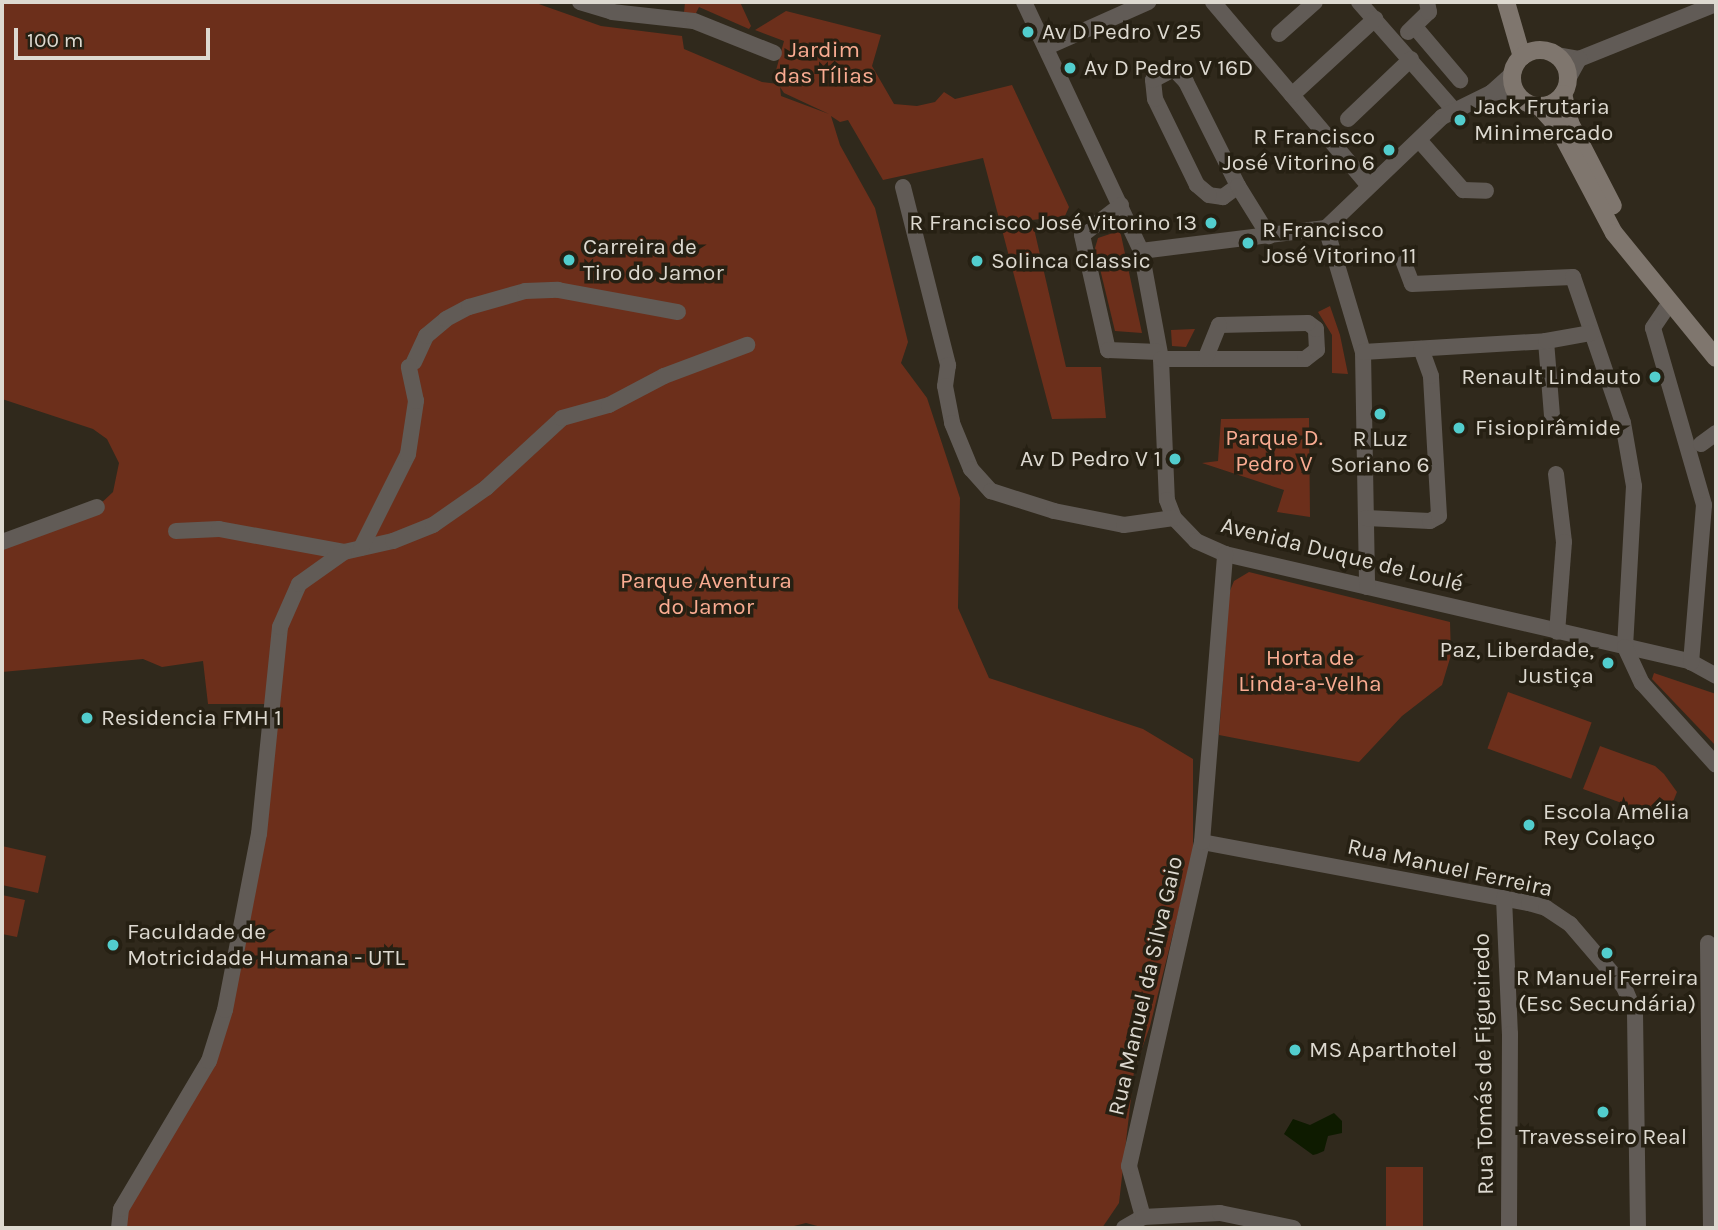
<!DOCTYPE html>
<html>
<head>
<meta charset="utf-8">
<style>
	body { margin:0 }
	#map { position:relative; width:1718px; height:1230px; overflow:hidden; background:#30291c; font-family:Karla,sans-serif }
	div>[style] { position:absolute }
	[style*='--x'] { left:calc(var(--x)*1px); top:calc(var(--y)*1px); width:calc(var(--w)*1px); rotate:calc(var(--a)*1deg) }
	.green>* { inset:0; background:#6c2f1b; transform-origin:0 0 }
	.water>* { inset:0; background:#0e1b00 }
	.street>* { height:16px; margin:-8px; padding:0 8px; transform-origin:8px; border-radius:8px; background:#615b56 }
	.secondary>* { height:18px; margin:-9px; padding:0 9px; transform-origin:9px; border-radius:9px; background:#7f766e }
	.secondary>.ring { margin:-9px; padding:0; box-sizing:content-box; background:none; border:18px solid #7f766e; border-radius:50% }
	.dots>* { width:19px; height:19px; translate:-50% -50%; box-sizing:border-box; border:4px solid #262013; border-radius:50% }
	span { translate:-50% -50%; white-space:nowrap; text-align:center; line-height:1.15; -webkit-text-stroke:7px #262013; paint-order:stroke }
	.poi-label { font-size:23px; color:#ddd9d0 }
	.left { translate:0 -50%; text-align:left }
	.right { translate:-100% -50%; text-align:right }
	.park-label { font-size:23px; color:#faac92 }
	.street-label { font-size:23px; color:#ddd9d0 }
	.frame { position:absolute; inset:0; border:4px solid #ddd9d0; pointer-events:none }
	.scale { position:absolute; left:14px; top:28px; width:196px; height:32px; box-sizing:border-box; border:4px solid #ddd9d0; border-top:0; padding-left:9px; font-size:21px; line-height:24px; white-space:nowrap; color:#ddd9d0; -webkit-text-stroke:5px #262013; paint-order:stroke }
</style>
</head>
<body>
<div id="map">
	<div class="green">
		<div style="clip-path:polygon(evenodd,2px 2px,533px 2px,601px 26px,682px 36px,684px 49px,762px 82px,778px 84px,775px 74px,784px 41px,755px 30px,786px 11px,881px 35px,872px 66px,894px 104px,917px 106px,935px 102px,944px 92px,955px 99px,1012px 85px,1069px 207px,1065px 216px,1032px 220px,1066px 367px,1101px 367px,1106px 418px,1052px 419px,983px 158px,883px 180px,848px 120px,840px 122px,831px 116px,840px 145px,875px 208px,908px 342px,901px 363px,927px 398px,960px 498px,958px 608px,989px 678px,1143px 729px,1193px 759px,1193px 853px,1150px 1026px,1134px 1071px,1119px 1203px,1102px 1228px,825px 1228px,806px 1223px,786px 1228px,124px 1228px,126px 1215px,231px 1010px,271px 704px,208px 704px,203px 661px,162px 667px,143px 659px,2px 672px,2px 542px,97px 507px,113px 492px,119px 463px,107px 439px,93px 429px,2px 399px,2px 2px,780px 87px,784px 93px,829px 114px,781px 96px,780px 87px)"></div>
		<div style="clip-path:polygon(685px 2px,740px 2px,751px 26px,749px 29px,699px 7px,695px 15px,684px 13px)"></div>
		<div style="clip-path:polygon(1119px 231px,1121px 235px,1142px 333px,1115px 331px,1095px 248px,1098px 238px)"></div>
		<div style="clip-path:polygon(1330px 306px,1340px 335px,1348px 374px,1332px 373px,1332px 335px,1318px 312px)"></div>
		<div style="clip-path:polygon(1195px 329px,1186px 347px,1172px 346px,1171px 330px)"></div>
		<div style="clip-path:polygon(1309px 418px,1310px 517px,1277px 512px,1284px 490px,1202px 463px,1218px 461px,1221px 419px)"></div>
		<div style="clip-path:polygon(1249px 572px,1450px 622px,1451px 655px,1442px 685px,1402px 716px,1359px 762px,1219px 735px,1229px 593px,1234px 581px)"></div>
		<div style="clip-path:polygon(1654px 673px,1716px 694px,1716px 746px,1652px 679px)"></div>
		<div style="left:1508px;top:692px;width:89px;height:60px;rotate:20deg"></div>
		<div style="clip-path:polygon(1600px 746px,1655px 766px,1664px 774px,1677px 792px,1666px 819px,1583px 789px)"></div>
		<div style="clip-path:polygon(2px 846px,46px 856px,38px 893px,2px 885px)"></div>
		<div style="clip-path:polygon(2px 895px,25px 900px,17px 937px,2px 934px)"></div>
		<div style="left:1386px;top:1167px;width:37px;height:61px"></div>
	</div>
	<div class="water">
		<div style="clip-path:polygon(1334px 1113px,1342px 1121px,1342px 1133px,1328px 1136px,1324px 1151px,1317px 1154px,1313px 1155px,1284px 1134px,1293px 1119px,1310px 1125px)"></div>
	</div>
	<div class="street">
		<div style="--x:580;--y:2;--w:34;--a:17"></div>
		<div style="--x:612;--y:12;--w:82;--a:6.3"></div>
		<div style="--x:694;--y:21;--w:86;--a:21.8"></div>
		<div style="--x:1024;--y:2;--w:275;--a:64.8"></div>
		<div style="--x:1141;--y:251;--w:110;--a:79.5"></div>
		<div style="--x:1161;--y:359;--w:141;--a:87.6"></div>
		<div style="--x:1167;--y:500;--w:19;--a:69"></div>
		<div style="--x:1174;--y:518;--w:32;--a:46"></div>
		<div style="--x:1196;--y:541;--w:32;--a:24"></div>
		<div style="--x:1225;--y:554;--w:478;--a:13"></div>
		<div style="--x:1691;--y:662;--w:29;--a:29"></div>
		<div style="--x:1213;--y:2;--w:240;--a:49.7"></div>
		<div style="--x:1359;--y:2;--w:142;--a:48.7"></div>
		<div style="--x:1415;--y:27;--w:70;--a:49.7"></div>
		<div style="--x:1408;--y:32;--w:29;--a:-44"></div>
		<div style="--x:1429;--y:12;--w:10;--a:-101"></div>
		<div style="--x:1279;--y:34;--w:48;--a:-41.6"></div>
		<div style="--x:1047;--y:47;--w:111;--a:-24"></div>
		<div style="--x:1556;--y:55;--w:23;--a:10"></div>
		<div style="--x:1579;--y:59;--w:148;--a:-21.9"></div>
		<div style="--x:1569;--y:77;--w:21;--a:-61"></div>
		<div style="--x:1491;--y:93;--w:25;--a:-5"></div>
		<div style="--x:1292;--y:95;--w:113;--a:-42.5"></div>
		<div style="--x:1348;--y:119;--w:87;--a:-43.6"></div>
		<div style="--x:1419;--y:140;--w:67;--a:48.7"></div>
		<div style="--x:1463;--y:190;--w:23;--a:2"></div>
		<div style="--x:1238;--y:186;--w:19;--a:144"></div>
		<div style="--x:1223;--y:197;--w:14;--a:-172"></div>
		<div style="--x:1209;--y:195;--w:16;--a:-140"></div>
		<div style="--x:1197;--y:185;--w:96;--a:-116"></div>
		<div style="--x:1155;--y:99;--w:19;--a:-96"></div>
		<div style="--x:1153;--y:80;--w:24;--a:-28"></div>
		<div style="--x:1174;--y:69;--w:18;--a:47"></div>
		<div style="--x:1186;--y:82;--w:116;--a:63.4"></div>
		<div style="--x:1238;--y:186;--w:59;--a:58.2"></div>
		<div style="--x:903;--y:187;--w:184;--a:75.8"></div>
		<div style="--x:948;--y:365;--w:21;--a:98"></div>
		<div style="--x:945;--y:386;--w:38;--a:79"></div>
		<div style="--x:952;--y:423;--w:50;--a:67.6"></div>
		<div style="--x:971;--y:469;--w:30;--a:48"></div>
		<div style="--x:991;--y:491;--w:66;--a:17.6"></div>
		<div style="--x:1054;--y:511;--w:71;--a:11.3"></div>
		<div style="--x:1124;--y:525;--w:50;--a:-8"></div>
		<div style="--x:1121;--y:205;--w:49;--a:142.4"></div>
		<div style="--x:1082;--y:235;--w:118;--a:77.3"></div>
		<div style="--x:1108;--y:350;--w:51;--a:2.2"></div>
		<div style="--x:1326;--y:228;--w:129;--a:73.4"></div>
		<div style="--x:1363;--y:352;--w:235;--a:89"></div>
		<div style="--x:1141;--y:251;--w:186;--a:-7.1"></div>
		<div style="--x:1326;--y:228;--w:161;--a:-43.7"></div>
		<div style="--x:1442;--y:117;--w:55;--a:-26.1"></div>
		<div style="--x:1491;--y:93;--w:30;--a:-42"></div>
		<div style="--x:1404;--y:263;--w:22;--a:69"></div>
		<div style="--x:1412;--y:284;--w:161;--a:-2.5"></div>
		<div style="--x:1573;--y:277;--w:154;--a:71.1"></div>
		<div style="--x:1623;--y:423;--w:64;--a:80.1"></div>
		<div style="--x:1634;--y:486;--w:161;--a:93.2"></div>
		<div style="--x:1625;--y:647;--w:40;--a:65"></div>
		<div style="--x:1642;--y:683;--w:110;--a:47.9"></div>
		<div style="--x:1669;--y:304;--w:29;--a:124"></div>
		<div style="--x:1653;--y:328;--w:184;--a:73.9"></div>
		<div style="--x:1704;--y:505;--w:158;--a:94.7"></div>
		<div style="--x:1546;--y:341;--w:74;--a:85.4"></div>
		<div style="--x:1363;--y:352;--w:183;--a:-3.4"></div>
		<div style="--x:1546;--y:341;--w:46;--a:-10.1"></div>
		<div style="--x:1161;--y:359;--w:144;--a:0"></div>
		<div style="--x:1305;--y:359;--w:15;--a:-37"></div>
		<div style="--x:1317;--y:350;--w:21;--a:-93"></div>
		<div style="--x:1316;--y:329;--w:10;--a:-143"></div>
		<div style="--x:1308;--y:323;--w:89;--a:178.7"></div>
		<div style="--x:1219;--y:325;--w:35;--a:112"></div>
		<div style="--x:414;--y:362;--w:29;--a:-65"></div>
		<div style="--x:426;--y:336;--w:26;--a:-40"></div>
		<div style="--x:446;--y:319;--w:26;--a:-28"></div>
		<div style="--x:469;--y:307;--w:58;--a:-15.9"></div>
		<div style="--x:525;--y:291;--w:33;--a:-2"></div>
		<div style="--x:558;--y:290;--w:122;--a:10.4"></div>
		<div style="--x:1701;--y:444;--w:19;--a:-36"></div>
		<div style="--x:1556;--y:474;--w:68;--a:83.3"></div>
		<div style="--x:1564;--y:542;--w:90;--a:94.4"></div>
		<div style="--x:1366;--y:518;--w:64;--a:2.7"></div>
		<div style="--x:1430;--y:521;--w:10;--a:-29"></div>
		<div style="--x:1439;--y:516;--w:140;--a:-93.3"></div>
		<div style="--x:1431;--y:376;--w:29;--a:-110"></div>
		<div style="--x:176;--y:531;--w:43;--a:-2.7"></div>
		<div style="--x:219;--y:529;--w:127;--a:10.4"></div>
		<div style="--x:344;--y:552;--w:50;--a:-12.7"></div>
		<div style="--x:393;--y:541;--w:43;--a:-21.8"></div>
		<div style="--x:433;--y:525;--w:65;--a:-34.9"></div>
		<div style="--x:486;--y:488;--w:103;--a:-42.6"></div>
		<div style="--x:562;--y:418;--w:49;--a:-15.5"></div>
		<div style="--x:609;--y:405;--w:62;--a:-27.8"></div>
		<div style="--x:664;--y:376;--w:89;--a:-20.5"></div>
		<div style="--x:2;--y:542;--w:101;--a:-20.2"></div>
		<div style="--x:361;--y:548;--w:105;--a:-63.4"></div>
		<div style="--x:408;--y:454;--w:54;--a:-81.4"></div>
		<div style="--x:416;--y:401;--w:35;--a:-102"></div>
		<div style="--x:1202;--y:842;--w:333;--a:10.6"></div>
		<div style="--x:1529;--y:903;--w:18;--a:16"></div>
		<div style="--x:1546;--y:908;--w:29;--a:34"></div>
		<div style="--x:1570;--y:924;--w:83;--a:49.4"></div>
		<div style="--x:1624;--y:987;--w:28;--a:67"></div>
		<div style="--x:1635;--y:1013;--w:215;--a:89.2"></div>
		<div style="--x:1504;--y:898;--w:136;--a:87.5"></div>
		<div style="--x:1510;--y:1034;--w:194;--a:90.3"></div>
		<div style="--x:1708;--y:943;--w:285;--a:89.4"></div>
		<div style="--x:1143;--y:1217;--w:53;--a:-105.4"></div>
		<div style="--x:1129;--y:1166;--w:332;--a:-77.3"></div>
		<div style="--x:1202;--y:842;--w:289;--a:-85.4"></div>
		<div style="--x:119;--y:1228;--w:19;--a:-84"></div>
		<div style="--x:121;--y:1209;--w:172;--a:-59.3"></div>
		<div style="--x:209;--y:1061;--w:53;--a:-72.6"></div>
		<div style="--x:225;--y:1010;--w:179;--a:-79.1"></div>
		<div style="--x:259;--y:834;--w:208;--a:-84.2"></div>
		<div style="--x:280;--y:627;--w:47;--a:-66.2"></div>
		<div style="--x:299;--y:584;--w:55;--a:-35.4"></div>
		<div style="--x:1124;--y:1228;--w:22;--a:-30"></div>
		<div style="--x:1143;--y:1217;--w:77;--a:-3"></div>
		<div style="--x:1220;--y:1213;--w:75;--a:11.6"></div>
	</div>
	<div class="secondary">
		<div style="--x:1506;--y:2;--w:57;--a:73.8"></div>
		<div class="ring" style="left:1512px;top:50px;width:38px;height:38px"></div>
		<div style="--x:1563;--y:94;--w:30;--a:76"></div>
		<div style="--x:1570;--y:123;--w:93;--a:62.6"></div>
		<div style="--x:1539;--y:106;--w:28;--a:48"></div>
		<div style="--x:1558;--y:127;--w:120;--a:62.2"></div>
		<div style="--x:1614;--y:233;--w:161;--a:50.8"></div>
	</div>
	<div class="dots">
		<div style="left:1028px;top:32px;background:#52cdcd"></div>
		<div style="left:1070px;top:68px;background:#52cdcd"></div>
		<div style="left:1460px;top:120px;background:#52cdcd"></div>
		<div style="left:1389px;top:150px;background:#52cdcd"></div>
		<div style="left:1211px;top:223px;background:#52cdcd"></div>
		<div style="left:1248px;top:243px;background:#52cdcd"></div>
		<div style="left:569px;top:260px;background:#52cdcd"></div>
		<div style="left:977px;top:261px;background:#52cdcd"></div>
		<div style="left:1655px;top:377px;background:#52cdcd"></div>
		<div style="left:1380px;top:414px;background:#52cdcd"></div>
		<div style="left:1459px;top:428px;background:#52cdcd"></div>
		<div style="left:1175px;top:459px;background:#52cdcd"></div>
		<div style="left:1608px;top:663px;background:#52cdcd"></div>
		<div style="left:87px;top:718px;background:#52cdcd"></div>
		<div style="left:1529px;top:825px;background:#52cdcd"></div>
		<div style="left:113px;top:945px;background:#52cdcd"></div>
		<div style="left:1607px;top:953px;background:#52cdcd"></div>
		<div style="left:1295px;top:1050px;background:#52cdcd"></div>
		<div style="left:1603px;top:1112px;background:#52cdcd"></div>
	</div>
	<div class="poi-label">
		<span class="left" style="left:1042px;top:32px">Av D Pedro V 25</span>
		<span class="left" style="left:1084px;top:68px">Av D Pedro V 16D</span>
		<span class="left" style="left:1474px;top:120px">Jack Frutaria<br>Minimercado</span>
		<span class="right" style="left:1375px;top:150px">R Francisco<br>José Vitorino 6</span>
		<span class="right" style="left:1197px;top:223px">R Francisco José Vitorino 13</span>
		<span class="left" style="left:1262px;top:243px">R Francisco<br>José Vitorino 11</span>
		<span class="left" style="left:583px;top:260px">Carreira de<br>Tiro do Jamor</span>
		<span class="left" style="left:991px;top:261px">Solinca Classic</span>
		<span class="right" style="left:1641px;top:377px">Renault Lindauto</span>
		<span class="left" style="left:1475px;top:428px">Fisiopirâmide</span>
		<span style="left:1380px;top:452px">R Luz<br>Soriano 6</span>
		<span class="right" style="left:1161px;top:459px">Av D Pedro V 1</span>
		<span class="right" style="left:1594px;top:663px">Paz, Liberdade,<br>Justiça</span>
		<span class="left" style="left:101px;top:718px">Residencia FMH 1</span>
		<span class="left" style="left:1543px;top:825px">Escola Amélia<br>Rey Colaço</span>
		<span class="left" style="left:127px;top:945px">Faculdade de<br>Motricidade Humana - UTL</span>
		<span style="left:1607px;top:991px">R Manuel Ferreira<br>(Esc Secundária)</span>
		<span class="left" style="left:1309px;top:1050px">MS Aparthotel</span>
		<span style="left:1603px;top:1137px">Travesseiro Real</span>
	</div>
	<div class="park-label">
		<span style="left:824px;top:63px">Jardim<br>das Tílias</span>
		<span style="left:1274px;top:451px">Parque D.<br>Pedro V</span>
		<span style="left:706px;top:594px">Parque Aventura<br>do Jamor</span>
		<span style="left:1310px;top:671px">Horta de<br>Linda-a-Velha</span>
	</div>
	<div class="street-label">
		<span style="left:1342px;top:555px;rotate:14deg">Avenida Duque de Loulé</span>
		<span style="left:1450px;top:868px;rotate:12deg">Rua Manuel Ferreira</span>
		<span style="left:1146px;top:986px;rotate:-77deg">Rua Manuel da Silva Gaio</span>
		<span style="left:1484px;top:1064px;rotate:-91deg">Rua Tomás de Figueiredo</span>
	</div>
	<div class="frame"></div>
	<div class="scale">100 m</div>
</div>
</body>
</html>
